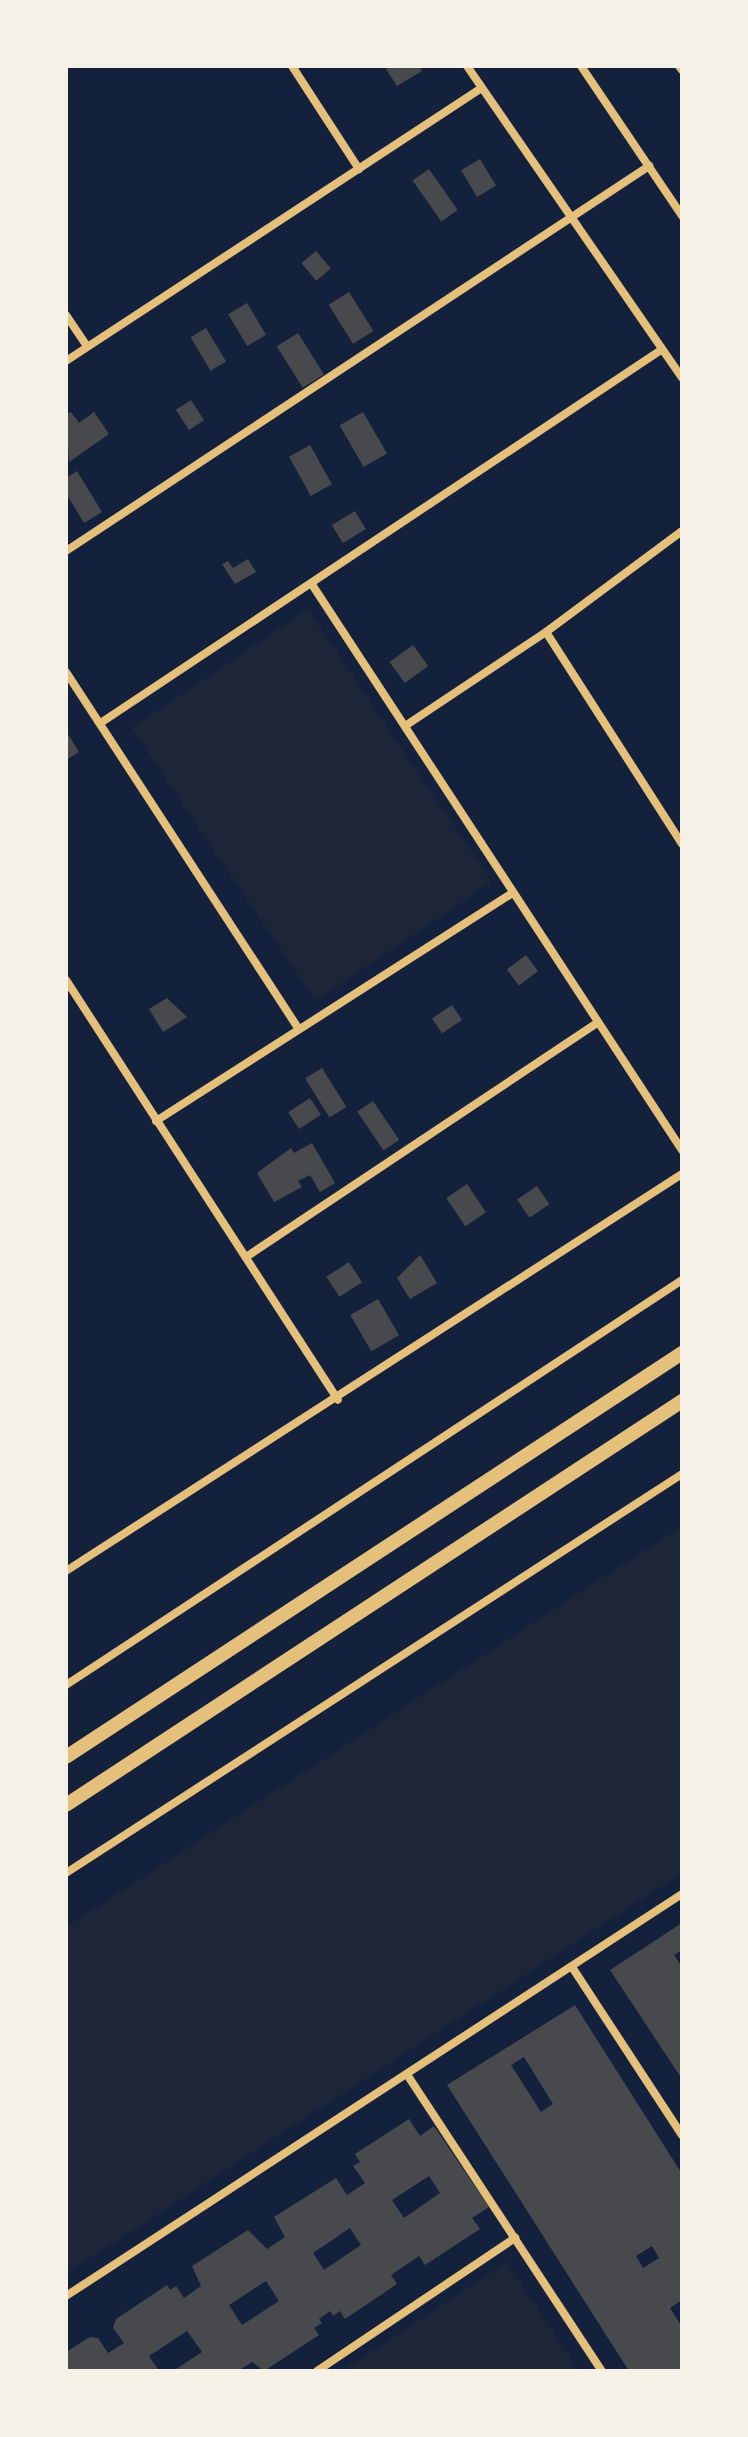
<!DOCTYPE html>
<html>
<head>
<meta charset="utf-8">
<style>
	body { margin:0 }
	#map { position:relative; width:748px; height:2437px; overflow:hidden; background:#14213d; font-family:"PT Serif",serif }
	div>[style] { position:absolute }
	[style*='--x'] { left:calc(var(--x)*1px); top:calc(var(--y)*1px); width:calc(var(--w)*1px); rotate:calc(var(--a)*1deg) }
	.green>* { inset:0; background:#1d2539; transform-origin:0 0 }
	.building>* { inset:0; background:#48494c; transform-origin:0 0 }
	.minor>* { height:8px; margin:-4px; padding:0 4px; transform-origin:4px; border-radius:4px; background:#e5c07b }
	.tertiary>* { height:14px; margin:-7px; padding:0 7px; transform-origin:7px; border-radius:7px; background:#e5c07b }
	span { translate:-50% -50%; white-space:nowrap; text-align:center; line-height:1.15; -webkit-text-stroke:7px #f6f1e7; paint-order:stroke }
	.frame { position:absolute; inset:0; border:68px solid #f6f1e7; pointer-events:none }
</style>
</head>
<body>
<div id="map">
	<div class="green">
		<div style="left:308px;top:609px;width:329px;height:213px;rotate:56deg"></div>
		<div style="clip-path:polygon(682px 1526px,682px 1873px,66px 2274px,66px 1927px)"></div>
		<div style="clip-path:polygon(507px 2262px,579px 2371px,341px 2371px)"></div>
	</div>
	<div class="building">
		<div style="clip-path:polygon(391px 66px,419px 66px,422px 71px,397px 86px,386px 69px)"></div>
		<div style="left:480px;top:159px;width:31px;height:22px;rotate:59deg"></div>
		<div style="left:429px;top:169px;width:50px;height:20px;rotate:55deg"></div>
		<div style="left:316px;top:251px;width:23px;height:19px;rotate:50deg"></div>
		<div style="left:349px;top:292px;width:46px;height:24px;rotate:58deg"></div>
		<div style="left:247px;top:303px;width:37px;height:22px;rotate:59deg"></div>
		<div style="left:206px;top:328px;width:39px;height:18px;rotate:59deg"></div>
		<div style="left:298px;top:333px;width:49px;height:25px;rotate:58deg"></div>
		<div style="left:191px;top:400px;width:24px;height:18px;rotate:57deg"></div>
		<div style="clip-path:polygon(71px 412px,79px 423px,94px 412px,109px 434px,69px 462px,66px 415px)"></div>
		<div style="left:363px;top:412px;width:48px;height:27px;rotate:60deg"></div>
		<div style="left:310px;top:445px;width:45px;height:24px;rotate:61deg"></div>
		<div style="clip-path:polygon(77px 471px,102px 512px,84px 523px,66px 493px,66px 478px)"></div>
		<div style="left:355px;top:511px;width:21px;height:27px;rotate:59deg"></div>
		<div style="clip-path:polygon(248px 559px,256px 572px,235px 584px,222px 564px,228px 561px,233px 568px)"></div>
		<div style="left:413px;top:645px;width:26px;height:29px;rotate:54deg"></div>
		<div style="clip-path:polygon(66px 731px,79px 752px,66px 760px)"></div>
		<div style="left:526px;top:955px;width:20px;height:24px;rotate:53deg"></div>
		<div style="clip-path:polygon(167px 998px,187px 1017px,163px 1032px,149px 1009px)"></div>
		<div style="left:452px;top:1005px;width:18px;height:24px;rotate:56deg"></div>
		<div style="left:322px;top:1068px;width:46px;height:20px;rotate:58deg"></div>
		<div style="left:310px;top:1098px;width:20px;height:26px;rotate:57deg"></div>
		<div style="left:373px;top:1101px;width:47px;height:19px;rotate:56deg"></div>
		<div style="clip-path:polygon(312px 1143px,335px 1183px,320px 1192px,310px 1175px,298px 1181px,302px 1187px,274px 1202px,257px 1173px,291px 1148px,294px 1153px)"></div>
		<div style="left:467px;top:1184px;width:34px;height:25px;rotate:56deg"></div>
		<div style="left:537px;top:1186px;width:22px;height:24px;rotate:56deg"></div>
		<div style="clip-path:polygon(420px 1255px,437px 1283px,410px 1299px,397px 1278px)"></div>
		<div style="left:349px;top:1262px;width:24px;height:27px;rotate:57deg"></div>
		<div style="left:378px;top:1299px;width:42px;height:32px;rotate:60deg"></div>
		<div style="clip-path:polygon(682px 1923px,682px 1950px,674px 1955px,682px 1967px,682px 2079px,610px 1970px)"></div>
		<div style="clip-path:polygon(evenodd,575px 2005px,682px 2174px,682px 2300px,670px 2308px,682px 2327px,682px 2371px,629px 2371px,447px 2085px,575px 2005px,524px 2057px,553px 2104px,541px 2112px,511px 2065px,524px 2057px,575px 2005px,652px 2246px,659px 2258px,643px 2268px,636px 2256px,652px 2246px)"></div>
		<div style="clip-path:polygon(evenodd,409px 2119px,420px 2136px,434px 2126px,489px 2207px,472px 2218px,480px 2229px,425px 2265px,419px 2256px,391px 2275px,397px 2284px,345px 2319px,340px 2311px,333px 2316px,330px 2311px,319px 2319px,322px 2323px,314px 2328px,319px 2335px,264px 2371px,252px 2362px,238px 2371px,173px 2371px,202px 2352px,187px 2331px,149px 2356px,159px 2371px,66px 2371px,66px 2352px,90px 2337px,98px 2338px,108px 2353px,124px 2343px,113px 2328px,116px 2319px,167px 2285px,170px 2290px,176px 2286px,184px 2298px,201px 2286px,192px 2266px,248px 2230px,267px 2249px,285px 2237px,274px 2217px,336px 2178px,347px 2195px,365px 2183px,353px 2166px,360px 2162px,355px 2154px,409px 2119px,429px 2176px,440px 2193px,404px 2218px,392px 2200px,429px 2176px,409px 2119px,350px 2228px,361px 2245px,324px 2270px,313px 2253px,350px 2228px,409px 2119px,266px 2281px,279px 2301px,242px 2325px,229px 2305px,266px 2281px)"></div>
	</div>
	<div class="minor">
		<div style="--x:292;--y:66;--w:123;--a:57"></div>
		<div style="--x:467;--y:66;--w:379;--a:55.4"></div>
		<div style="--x:581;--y:66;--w:181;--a:56"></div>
		<div style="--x:679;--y:66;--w:5;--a:53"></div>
		<div style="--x:66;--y:315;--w:37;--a:56"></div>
		<div style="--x:66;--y:361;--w:497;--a:-33.3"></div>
		<div style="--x:66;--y:551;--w:699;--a:-33.44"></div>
		<div style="--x:313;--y:586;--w:674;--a:56.81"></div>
		<div style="--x:546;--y:632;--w:252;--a:57.3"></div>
		<div style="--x:66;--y:672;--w:424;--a:56.9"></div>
		<div style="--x:102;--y:722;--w:671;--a:-33.64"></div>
		<div style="--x:405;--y:726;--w:169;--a:-33.7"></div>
		<div style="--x:546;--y:632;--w:169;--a:-36.6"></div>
		<div style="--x:66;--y:980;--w:500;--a:57.07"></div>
		<div style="--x:156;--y:1121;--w:423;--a:-32.6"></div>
		<div style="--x:246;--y:1257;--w:423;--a:-33.7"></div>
		<div style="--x:66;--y:1571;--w:733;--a:-32.8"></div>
		<div style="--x:66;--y:1685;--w:737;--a:-33.32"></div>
		<div style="--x:66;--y:1873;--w:734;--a:-32.93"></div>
		<div style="--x:572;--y:1967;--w:201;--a:56.8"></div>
		<div style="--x:408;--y:2076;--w:353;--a:56.7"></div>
		<div style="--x:66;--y:2296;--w:736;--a:-33.13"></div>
		<div style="--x:317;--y:2371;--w:239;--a:-33.9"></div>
	</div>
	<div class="tertiary">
		<div style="--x:66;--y:1757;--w:737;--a:-33.26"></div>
		<div style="--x:66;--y:1805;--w:737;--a:-33.26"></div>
	</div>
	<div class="frame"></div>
</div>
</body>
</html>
